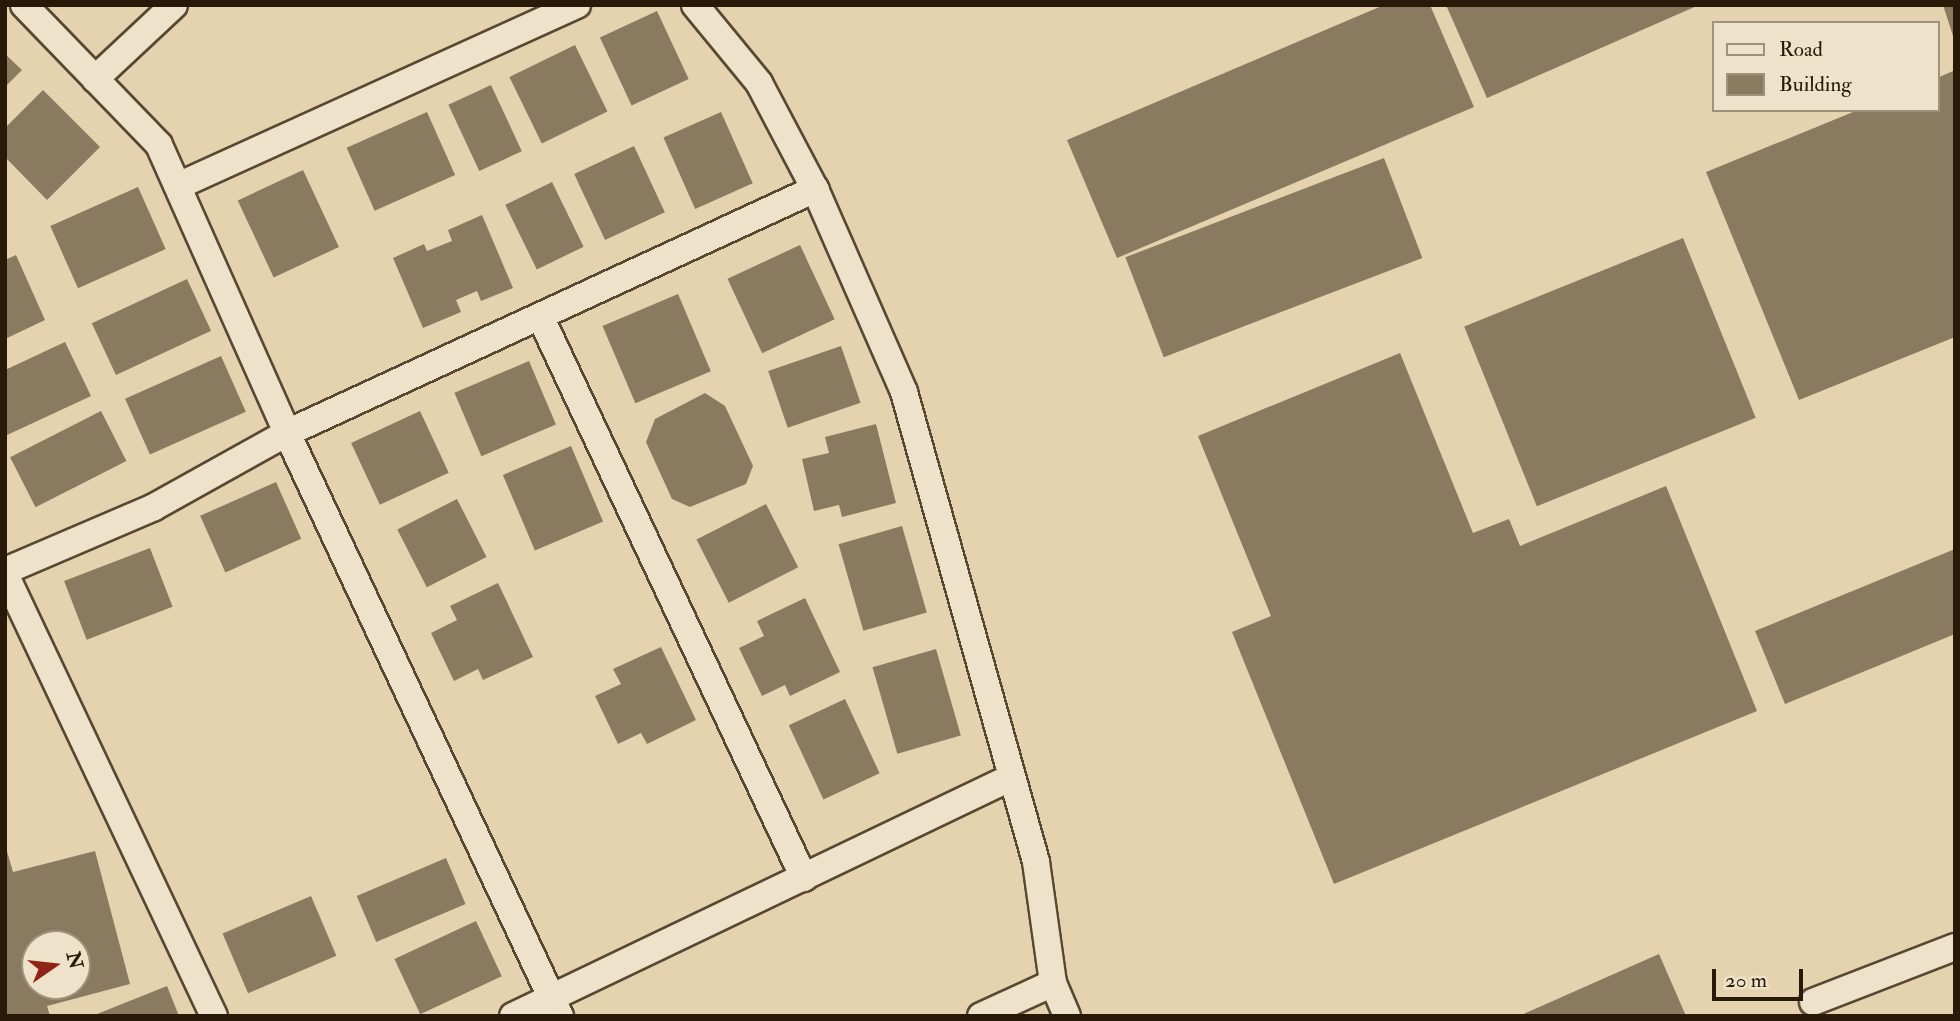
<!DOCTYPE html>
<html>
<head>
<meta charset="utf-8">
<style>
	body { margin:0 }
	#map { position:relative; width:1960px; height:1021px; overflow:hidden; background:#e5d3af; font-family:"IM FELL Double Pica",serif }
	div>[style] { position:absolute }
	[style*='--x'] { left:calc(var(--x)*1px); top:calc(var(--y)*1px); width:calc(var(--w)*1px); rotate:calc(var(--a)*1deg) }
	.building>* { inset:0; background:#8a7a5f; transform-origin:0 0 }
	.roads { filter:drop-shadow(2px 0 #574832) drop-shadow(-2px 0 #574832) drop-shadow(0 2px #574832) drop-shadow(0 -2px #574832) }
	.street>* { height:26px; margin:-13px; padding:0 13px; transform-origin:13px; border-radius:13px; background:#eee2cb }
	span { translate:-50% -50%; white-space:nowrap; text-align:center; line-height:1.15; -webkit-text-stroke:5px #eee2cb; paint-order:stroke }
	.frame { position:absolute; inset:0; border:7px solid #281908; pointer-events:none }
	.legend { position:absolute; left:1712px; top:21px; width:228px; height:91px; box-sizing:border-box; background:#eee2cb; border:2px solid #9f927d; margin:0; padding:9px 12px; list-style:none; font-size:21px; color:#281908 }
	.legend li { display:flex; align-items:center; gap:14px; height:35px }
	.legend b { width:35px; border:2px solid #9f927d }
	.north { position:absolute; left:21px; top:930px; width:70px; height:70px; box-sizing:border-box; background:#eee2cb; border:2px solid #9f927d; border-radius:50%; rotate:76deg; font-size:19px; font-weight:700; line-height:28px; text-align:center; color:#281908 }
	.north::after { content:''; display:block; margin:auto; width:24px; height:32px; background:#8f2418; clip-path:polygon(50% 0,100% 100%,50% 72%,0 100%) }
	.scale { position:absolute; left:1712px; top:969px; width:91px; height:32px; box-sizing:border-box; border:4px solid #281908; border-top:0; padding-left:9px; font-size:21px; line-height:24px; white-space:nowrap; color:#281908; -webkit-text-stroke:5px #eee2cb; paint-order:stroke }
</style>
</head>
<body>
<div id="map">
	<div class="building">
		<div style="clip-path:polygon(1384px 5px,1430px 5px,1474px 107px,1117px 258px,1067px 140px)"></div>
		<div style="clip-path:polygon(1446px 5px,1699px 5px,1487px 98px)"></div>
		<div style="clip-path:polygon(1943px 5px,1955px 5px,1955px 39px,1954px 39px)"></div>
		<div style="left:657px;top:11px;width:75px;height:63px;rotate:65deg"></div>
		<div style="left:575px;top:45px;width:74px;height:73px;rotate:64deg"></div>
		<div style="clip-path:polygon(5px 54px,22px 70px,5px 87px)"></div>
		<div style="clip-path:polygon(1953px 71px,1955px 337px,1799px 400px,1706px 172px,1858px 110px,1937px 110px,1937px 78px)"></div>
		<div style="left:491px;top:85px;width:73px;height:47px;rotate:65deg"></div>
		<div style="clip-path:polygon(43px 90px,100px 147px,47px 200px,5px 157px,5px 128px)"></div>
		<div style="left:427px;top:112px;width:69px;height:88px;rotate:66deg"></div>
		<div style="left:721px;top:112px;width:78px;height:63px;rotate:66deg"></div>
		<div style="left:634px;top:146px;width:73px;height:66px;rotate:65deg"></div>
		<div style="left:1384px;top:158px;width:107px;height:277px;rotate:69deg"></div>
		<div style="left:303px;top:170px;width:85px;height:72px;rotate:65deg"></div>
		<div style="left:552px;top:182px;width:72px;height:52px;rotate:64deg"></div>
		<div style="left:138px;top:187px;width:68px;height:96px;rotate:66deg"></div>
		<div style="clip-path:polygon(482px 215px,513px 288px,481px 301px,477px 291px,456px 300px,461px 312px,423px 328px,393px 258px,424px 244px,427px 251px,452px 241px,448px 230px)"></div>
		<div style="left:1683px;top:238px;width:194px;height:236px;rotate:68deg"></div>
		<div style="left:800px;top:245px;width:82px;height:80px;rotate:65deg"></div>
		<div style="clip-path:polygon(16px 255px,45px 320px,5px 339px,5px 260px)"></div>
		<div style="left:187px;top:279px;width:57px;height:105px;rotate:65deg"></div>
		<div style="left:678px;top:294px;width:84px;height:82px;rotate:67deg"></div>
		<div style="clip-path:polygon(65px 342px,91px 396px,5px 436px,5px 370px)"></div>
		<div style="left:841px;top:346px;width:60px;height:77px;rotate:71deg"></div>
		<div style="clip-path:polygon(1400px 353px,1473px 533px,1509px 519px,1520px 546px,1666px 486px,1757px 711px,1334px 884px,1232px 632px,1271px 616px,1198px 436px)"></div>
		<div style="left:221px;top:356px;width:61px;height:105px;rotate:66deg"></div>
		<div style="left:529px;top:361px;width:69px;height:81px;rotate:67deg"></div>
		<div style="clip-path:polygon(705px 393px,725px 406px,753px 466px,746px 484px,690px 507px,672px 499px,646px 442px,655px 419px)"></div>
		<div style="left:101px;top:411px;width:56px;height:102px;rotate:63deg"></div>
		<div style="left:420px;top:411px;width:68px;height:76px;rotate:65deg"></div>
		<div style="clip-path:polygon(876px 424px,896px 503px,842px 517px,839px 505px,814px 511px,802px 459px,829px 453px,825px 437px)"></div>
		<div style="left:571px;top:446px;width:82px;height:74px;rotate:67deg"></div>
		<div style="left:276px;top:482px;width:62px;height:83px;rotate:66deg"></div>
		<div style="left:457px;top:499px;width:65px;height:67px;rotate:63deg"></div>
		<div style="left:766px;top:504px;width:71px;height:78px;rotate:63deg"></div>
		<div style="left:902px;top:526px;width:90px;height:66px;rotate:74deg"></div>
		<div style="left:150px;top:548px;width:63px;height:92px;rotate:69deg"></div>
		<div style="clip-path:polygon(1955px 549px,1955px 634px,1785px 704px,1755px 631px)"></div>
		<div style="clip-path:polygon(498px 583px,533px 657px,483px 680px,478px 669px,454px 681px,431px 633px,457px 620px,450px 606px)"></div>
		<div style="clip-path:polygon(805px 598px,840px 672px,790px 696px,785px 685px,762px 696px,739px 648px,764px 636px,757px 621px)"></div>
		<div style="clip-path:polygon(661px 647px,696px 720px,647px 744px,641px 733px,618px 744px,595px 696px,621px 684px,613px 669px)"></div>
		<div style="left:936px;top:649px;width:90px;height:66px;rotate:74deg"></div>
		<div style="left:845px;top:699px;width:82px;height:62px;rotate:65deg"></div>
		<div style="clip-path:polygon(evenodd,6px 848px,13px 872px,95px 851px,130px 984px,47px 1006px,50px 1016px,5px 1016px,6px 848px,35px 944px,77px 944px,77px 986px,35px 986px,35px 944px)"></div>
		<div style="left:446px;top:858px;width:50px;height:97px;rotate:67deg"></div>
		<div style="left:311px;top:896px;width:65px;height:96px;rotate:67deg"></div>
		<div style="left:476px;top:921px;width:61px;height:90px;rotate:65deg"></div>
		<div style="clip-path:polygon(1659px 954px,1686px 1016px,1519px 1016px)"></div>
		<div style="clip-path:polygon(167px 986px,179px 1016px,92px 1016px)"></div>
	</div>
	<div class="roads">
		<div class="street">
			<div style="--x:24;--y:5;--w:194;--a:46"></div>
			<div style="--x:159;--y:145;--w:315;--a:66"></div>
			<div style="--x:287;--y:433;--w:644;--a:64.91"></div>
			<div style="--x:695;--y:5;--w:101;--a:50.6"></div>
			<div style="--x:759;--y:83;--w:120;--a:62.2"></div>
			<div style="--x:815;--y:189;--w:222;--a:66.3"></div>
			<div style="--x:904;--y:392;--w:488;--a:74.3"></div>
			<div style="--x:1036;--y:862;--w:122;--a:82"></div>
			<div style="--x:1053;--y:983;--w:36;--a:67"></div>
			<div style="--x:95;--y:79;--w:108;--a:-43.1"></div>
			<div style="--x:180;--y:185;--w:436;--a:-24.4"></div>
			<div style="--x:540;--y:316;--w:621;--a:64.84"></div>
			<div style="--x:5;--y:571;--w:162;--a:-23.2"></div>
			<div style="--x:154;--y:507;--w:152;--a:-29.1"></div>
			<div style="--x:287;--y:433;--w:582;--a:-24.8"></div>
			<div style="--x:5;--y:574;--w:489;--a:64.7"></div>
			<div style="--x:1813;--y:1002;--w:152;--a:-21.2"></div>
			<div style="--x:513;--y:1016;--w:551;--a:-25.59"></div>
			<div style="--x:981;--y:1016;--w:79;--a:-24.6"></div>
		</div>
	</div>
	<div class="frame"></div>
	<ul class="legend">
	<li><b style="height:9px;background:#eee2cb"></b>Road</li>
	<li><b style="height:19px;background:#8a7a5f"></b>Building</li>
	</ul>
	<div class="north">N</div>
	<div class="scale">20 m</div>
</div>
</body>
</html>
